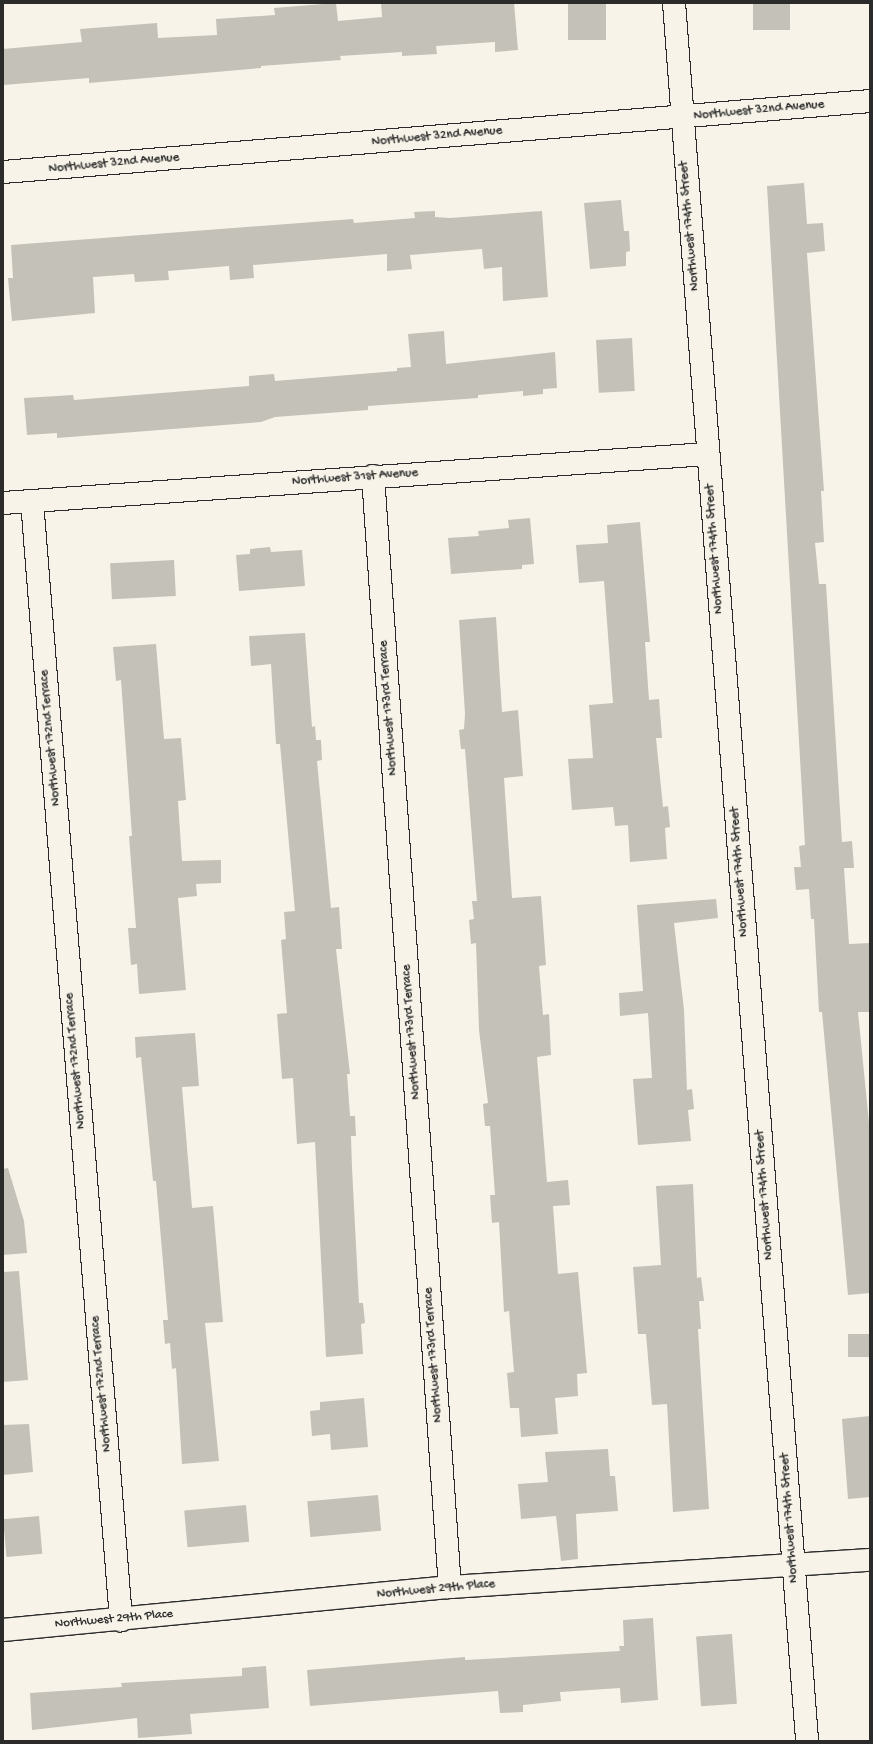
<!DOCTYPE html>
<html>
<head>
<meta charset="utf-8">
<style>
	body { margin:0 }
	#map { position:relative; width:873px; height:1744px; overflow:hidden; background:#f7f3e8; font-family:"Gochi Hand",sans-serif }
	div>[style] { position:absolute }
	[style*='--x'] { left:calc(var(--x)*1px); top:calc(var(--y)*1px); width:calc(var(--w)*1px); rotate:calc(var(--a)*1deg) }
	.building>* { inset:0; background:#c4c1b9; transform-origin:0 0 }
	.roads { filter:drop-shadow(1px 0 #2b2b2b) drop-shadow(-1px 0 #2b2b2b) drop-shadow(0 1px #2b2b2b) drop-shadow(0 -1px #2b2b2b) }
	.minor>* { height:22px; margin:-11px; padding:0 11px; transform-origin:11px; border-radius:11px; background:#f7f3e8 }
	.tertiary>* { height:22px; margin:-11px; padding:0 11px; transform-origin:11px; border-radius:11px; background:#f7f3e8 }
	span { translate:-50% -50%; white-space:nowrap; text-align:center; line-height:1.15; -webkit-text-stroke:3.5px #f7f3e8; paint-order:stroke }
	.street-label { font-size:13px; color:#2b2b2b }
	.frame { position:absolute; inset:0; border:4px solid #2b2b2b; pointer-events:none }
</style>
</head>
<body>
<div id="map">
	<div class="building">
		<div style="clip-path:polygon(336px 3px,338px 21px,382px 17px,381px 3px,514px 3px,518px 50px,495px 52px,495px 42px,436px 46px,437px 54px,402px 56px,402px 52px,340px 56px,341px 60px,261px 66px,261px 68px,89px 83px,89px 78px,3px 85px,3px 49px,82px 42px,80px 29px,157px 23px,158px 38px,217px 35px,216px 19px,275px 15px,274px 8px)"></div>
		<div style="left:568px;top:3px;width:38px;height:37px"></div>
		<div style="left:753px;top:3px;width:37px;height:27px"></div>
		<div style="clip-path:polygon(804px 183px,807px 224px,823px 223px,825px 251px,807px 253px,824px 491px,821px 491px,824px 542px,815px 543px,819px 584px,826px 584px,842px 842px,852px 841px,854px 868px,844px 868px,849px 944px,870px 943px,870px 1012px,858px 1012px,870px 1133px,870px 1293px,848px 1295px,822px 1012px,819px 1012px,814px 919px,811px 919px,809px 889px,796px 890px,794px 867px,801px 867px,799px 846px,805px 845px,767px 186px)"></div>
		<div style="clip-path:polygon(621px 200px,624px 231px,629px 231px,630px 251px,626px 252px,626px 266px,590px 269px,584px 203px)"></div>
		<div style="clip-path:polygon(435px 211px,435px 217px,450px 218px,542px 211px,548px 297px,503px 301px,502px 267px,484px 269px,482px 249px,410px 255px,412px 269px,387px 271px,387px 254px,253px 265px,254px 278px,230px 280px,229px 266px,168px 271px,169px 280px,135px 282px,134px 274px,93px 277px,95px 313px,12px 321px,8px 278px,13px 278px,11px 245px,353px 219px,354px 223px,415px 218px,414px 212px)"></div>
		<div style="clip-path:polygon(444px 331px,446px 364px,555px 352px,557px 388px,543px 389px,543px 394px,523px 396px,523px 391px,478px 395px,478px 398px,368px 406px,368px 410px,275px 417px,261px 422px,57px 438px,57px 433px,27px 435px,24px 398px,73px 395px,74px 400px,249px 386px,249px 376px,274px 374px,275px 381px,397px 371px,397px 368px,411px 367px,408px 334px)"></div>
		<div style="left:632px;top:338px;width:53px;height:36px;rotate:87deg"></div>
		<div style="clip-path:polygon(530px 518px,534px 564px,522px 565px,522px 569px,451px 574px,448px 538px,479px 536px,478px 531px,509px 528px,508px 520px)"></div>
		<div style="clip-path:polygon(640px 522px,650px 642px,645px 642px,649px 700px,659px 699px,662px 738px,656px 738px,663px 807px,668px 806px,670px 827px,665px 828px,667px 859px,630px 862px,628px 825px,615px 826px,613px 807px,572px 810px,568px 759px,593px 758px,589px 705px,613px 703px,604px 581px,579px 583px,576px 545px,608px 543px,607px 525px)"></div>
		<div style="clip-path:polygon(270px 547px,271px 552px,302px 550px,305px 586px,239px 591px,236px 555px,250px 554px,250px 549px)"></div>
		<div style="left:174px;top:560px;width:36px;height:64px;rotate:87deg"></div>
		<div style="clip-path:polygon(496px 617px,502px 712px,518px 710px,523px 776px,504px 778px,512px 898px,541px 896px,546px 965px,539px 966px,543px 1015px,549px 1014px,551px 1055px,537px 1057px,547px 1182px,568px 1180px,570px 1205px,553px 1206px,558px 1274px,578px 1272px,587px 1373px,577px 1374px,578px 1396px,555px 1398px,558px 1434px,521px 1437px,519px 1408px,510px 1408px,507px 1373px,514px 1372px,509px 1311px,504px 1312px,499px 1222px,492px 1223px,490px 1195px,495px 1195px,490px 1126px,485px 1126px,483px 1104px,488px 1103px,479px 1030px,476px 943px,471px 944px,469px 920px,474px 919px,472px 901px,477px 901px,465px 749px,461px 749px,459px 730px,464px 729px,465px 714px,459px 620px)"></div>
		<div style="clip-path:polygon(305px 633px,312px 727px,315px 726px,316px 740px,321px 740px,322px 760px,317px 761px,331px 908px,339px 907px,342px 949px,336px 949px,350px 1074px,347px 1074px,350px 1116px,355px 1116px,356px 1136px,351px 1136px,352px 1168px,359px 1303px,363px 1303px,365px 1323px,361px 1324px,363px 1354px,326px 1357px,315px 1142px,297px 1144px,293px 1078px,282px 1079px,277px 1014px,287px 1013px,281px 940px,286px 939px,284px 912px,295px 911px,280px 744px,276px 744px,271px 664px,251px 666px,249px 636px)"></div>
		<div style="clip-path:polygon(156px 644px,164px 739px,181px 738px,186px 800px,178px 801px,182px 861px,221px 860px,221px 883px,196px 884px,197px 896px,178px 898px,186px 990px,139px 994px,137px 964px,131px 965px,128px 928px,136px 928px,129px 836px,132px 836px,121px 680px,116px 681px,113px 647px)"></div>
		<div style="clip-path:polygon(716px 899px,718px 918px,674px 923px,684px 1010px,687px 1090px,692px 1089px,694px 1109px,688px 1110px,691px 1141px,638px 1145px,633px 1079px,652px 1078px,648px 1013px,620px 1016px,619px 993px,643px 991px,637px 905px)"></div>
		<div style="clip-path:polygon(195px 1033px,199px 1086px,182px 1087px,192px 1208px,213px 1206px,223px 1322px,205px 1323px,219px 1461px,182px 1464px,176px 1368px,172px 1369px,170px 1343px,165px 1344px,163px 1320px,168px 1320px,156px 1181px,153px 1181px,141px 1057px,136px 1058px,135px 1037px)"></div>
		<div style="clip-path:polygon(8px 1168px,24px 1221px,27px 1253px,3px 1255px,3px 1169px)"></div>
		<div style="clip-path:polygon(693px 1184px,697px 1278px,701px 1277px,704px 1301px,699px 1301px,701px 1329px,698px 1329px,709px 1509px,673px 1512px,667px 1404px,652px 1405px,646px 1334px,638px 1334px,633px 1267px,661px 1265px,656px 1186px)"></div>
		<div style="clip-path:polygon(19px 1271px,28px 1380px,3px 1382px,3px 1272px)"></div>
		<div style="left:870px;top:1334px;width:23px;height:22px;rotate:90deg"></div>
		<div style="clip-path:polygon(364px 1398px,368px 1447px,331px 1450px,330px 1434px,312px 1436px,310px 1411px,320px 1410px,320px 1402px)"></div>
		<div style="clip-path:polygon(870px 1416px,870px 1497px,848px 1499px,842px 1419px)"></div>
		<div style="clip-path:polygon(29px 1424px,33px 1472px,3px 1475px,3px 1425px)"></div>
		<div style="clip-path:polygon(608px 1449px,610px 1476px,615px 1476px,618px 1511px,576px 1514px,578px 1559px,561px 1561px,556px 1516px,521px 1519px,518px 1484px,548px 1482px,545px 1452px)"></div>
		<div style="left:378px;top:1495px;width:36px;height:71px;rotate:85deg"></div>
		<div style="left:246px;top:1505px;width:37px;height:62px;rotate:85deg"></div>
		<div style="left:39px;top:1516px;width:38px;height:36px;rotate:85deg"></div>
		<div style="clip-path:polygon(653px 1618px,658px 1700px,621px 1703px,620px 1688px,560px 1692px,561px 1701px,523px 1705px,523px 1712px,500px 1713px,498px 1691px,310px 1706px,307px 1670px,465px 1657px,465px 1660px,620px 1651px,619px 1646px,624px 1646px,623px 1620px)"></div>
		<div style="left:732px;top:1634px;width:70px;height:36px;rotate:86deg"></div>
		<div style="clip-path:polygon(266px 1666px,269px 1708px,190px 1714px,192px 1734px,138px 1738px,137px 1718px,32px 1730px,30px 1693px,122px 1687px,121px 1683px,242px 1676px,242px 1668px)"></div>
	</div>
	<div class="roads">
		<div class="minor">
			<div style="--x:674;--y:3;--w:1743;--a:85.62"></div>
			<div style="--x:373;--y:476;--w:1114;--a:86.04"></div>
			<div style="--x:32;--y:501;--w:1123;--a:85.45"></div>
			<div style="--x:3;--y:503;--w:707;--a:-3.98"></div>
			<div style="--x:3;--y:1630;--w:449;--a:-5.5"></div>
			<div style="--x:450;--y:1587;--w:421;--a:-3.7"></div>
		</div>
		<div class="tertiary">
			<div style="--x:3;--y:172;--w:870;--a:-4.68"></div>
		</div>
	</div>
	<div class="street-label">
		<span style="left:759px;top:111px;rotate:-5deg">Northwest 32nd Avenue</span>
		<span style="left:437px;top:137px;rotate:-5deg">Northwest 32nd Avenue</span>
		<span style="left:114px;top:164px;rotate:-5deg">Northwest 32nd Avenue</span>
		<span style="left:690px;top:226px;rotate:-95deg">Northwest 174th Street</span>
		<span style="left:355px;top:478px;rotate:-4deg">Northwest 31st Avenue</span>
		<span style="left:715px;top:549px;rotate:-94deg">Northwest 174th Street</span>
		<span style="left:389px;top:708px;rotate:-94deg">Northwest 173rd Terrace</span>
		<span style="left:51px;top:738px;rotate:-95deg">Northwest 172nd Terrace</span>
		<span style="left:740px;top:872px;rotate:-94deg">Northwest 174th Street</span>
		<span style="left:412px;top:1032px;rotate:-94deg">Northwest 173rd Terrace</span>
		<span style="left:76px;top:1061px;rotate:-95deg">Northwest 172nd Terrace</span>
		<span style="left:765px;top:1195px;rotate:-94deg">Northwest 174th Street</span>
		<span style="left:434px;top:1355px;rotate:-94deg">Northwest 173rd Terrace</span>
		<span style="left:102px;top:1384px;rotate:-95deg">Northwest 172nd Terrace</span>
		<span style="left:790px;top:1518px;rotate:-94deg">Northwest 174th Street</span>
		<span style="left:436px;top:1590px;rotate:-5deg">Northwest 29th Place</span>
		<span style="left:114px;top:1620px;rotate:-5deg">Northwest 29th Place</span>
	</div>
	<div class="frame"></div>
</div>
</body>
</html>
